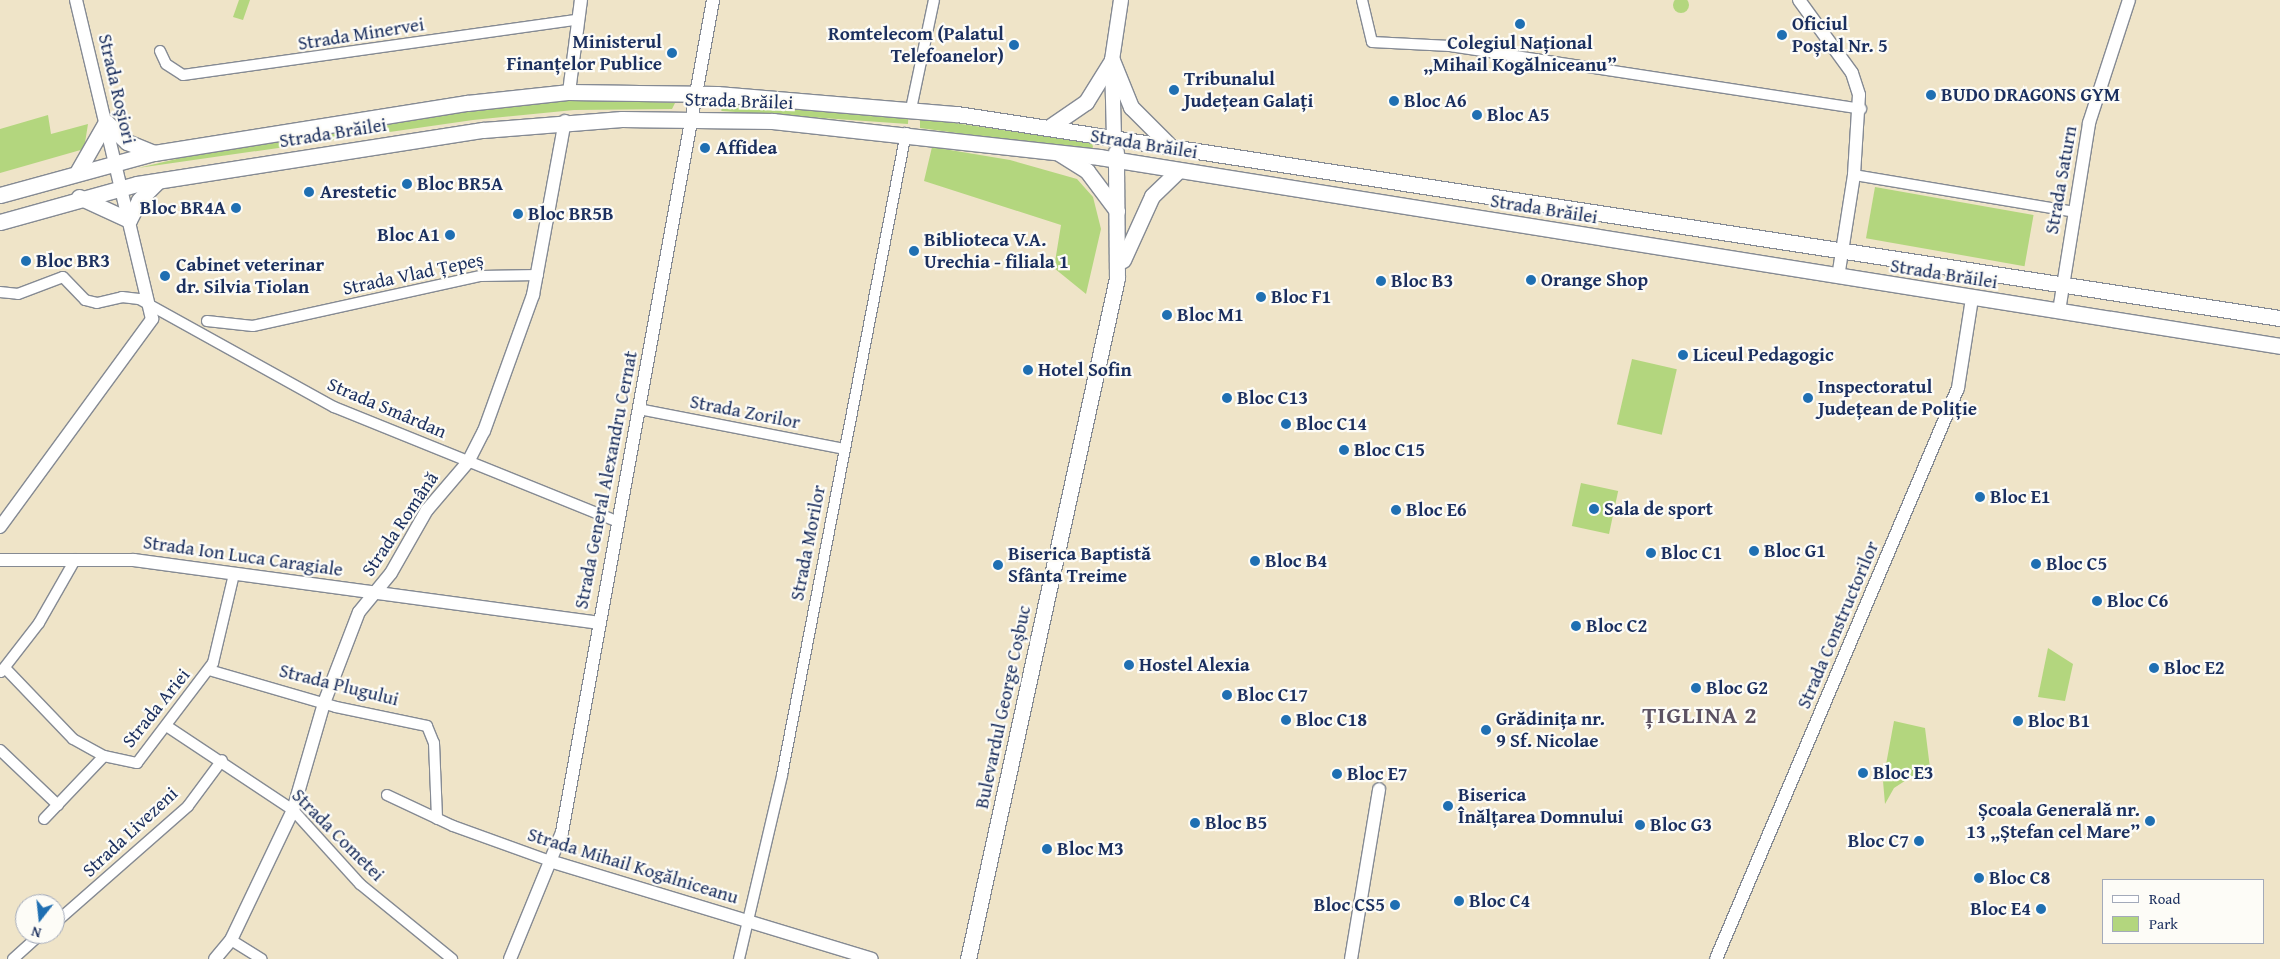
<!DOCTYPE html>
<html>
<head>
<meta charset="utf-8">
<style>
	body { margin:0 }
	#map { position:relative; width:2280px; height:959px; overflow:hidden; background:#efe4c8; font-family:"Gentium Book Plus",serif }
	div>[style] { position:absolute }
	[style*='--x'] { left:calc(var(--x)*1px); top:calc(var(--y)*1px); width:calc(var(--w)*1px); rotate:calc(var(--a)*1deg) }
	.green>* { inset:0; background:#b3d67e; transform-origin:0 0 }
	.round { border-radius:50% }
	.roads { filter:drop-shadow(1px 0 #858a93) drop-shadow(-1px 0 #858a93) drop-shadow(0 1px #858a93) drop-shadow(0 -1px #858a93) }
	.minor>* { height:10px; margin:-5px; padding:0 5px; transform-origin:5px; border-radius:5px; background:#fff }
	.tertiary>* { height:12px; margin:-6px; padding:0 6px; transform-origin:6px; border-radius:6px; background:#fff }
	.secondary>* { height:14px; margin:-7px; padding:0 7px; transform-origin:7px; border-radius:7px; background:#fff }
	.primary>* { height:15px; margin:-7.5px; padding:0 7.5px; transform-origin:7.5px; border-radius:7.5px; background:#fff }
	.dots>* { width:14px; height:14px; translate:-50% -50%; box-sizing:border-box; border:2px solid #fdfcf7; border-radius:50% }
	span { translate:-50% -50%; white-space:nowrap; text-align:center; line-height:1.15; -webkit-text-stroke:4.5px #fdfcf7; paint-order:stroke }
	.poi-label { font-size:19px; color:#1b2f5e; font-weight:700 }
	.left { translate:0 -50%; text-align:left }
	.right { translate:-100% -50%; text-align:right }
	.street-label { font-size:19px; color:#1b2f5e }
	.district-label { font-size:24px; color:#5c5263; font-weight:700; letter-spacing:1px }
	.legend { position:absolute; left:2102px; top:879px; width:162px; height:65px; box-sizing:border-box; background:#fdfcf7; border:1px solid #a3aaba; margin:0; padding:6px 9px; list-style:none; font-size:15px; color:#1b2f5e }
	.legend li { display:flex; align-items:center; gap:10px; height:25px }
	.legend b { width:25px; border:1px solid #a3aaba }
	.north { position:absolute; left:15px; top:894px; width:50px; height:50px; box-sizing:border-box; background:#fdfcf7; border:1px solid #a3aaba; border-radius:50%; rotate:196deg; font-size:14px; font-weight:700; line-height:20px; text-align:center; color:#1b2f5e }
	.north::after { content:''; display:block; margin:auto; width:18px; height:22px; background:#1f6fb2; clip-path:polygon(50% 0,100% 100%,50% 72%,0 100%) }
</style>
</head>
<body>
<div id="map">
	<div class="green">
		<div class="round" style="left:1673px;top:-3px;width:16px;height:16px"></div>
		<div style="clip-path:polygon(239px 0,250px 0,243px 20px,233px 17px)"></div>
		<div style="clip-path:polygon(575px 99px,675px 103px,672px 109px,574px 110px,473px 120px,138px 168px,215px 150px,471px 109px)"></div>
		<div style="left:722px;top:102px;width:187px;height:9px;rotate:4deg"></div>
		<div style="clip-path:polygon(48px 115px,51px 134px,88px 124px,84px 149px,0 173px,0 129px)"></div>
		<div style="clip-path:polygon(920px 118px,1092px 143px,1093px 147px,1091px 151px,920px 128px)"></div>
		<div style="clip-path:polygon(932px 147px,1010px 160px,1077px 179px,1093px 197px,1101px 229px,1086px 294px,1054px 268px,1061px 225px,924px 181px)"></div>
		<div style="left:1875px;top:187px;width:161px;height:52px;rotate:10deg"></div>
		<div style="left:1632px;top:359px;width:46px;height:67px;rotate:13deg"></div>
		<div style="left:1581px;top:483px;width:38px;height:44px;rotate:12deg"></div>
		<div style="clip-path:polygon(2048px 648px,2073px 664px,2065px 701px,2038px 697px)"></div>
		<div style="clip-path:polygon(1894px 721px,1925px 728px,1931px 776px,1917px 773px,1894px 788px,1885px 804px,1883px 781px)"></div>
	</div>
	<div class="roads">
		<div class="minor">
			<div style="--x:1362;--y:0;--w:43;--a:76.6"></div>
			<div style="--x:1372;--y:42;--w:78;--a:2.9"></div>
			<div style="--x:1450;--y:46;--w:416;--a:8.7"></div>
			<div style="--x:160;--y:51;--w:14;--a:65"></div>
			<div style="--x:166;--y:64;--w:20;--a:33"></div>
			<div style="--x:183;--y:75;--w:400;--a:-8"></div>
			<div style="--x:911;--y:109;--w:111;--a:-78.1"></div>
			<div style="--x:1854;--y:175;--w:223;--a:9.5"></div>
			<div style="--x:0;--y:292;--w:18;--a:6"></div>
			<div style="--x:18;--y:294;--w:48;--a:-20.7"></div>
			<div style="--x:63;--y:277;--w:32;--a:46"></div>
			<div style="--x:85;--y:300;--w:12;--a:14"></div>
			<div style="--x:97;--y:303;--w:26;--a:-13"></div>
			<div style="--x:122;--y:297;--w:17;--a:7"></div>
			<div style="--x:139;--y:299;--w:223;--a:29"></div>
			<div style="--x:334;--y:407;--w:304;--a:22"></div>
			<div style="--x:207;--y:321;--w:46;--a:6.2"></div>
			<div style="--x:253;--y:326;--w:233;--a:-12.4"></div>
			<div style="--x:481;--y:276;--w:57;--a:-1"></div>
			<div style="--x:639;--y:409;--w:209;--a:11"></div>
			<div style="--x:5;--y:668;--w:98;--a:46.2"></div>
			<div style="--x:73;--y:739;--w:35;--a:29"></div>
			<div style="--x:104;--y:756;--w:34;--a:12"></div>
			<div style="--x:137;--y:763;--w:126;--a:-52.8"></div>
			<div style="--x:213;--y:663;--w:91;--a:-76.7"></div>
			<div style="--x:209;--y:670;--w:132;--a:16.2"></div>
			<div style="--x:336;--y:707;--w:93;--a:11.8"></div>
			<div style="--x:427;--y:726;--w:18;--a:68"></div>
			<div style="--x:434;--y:743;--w:76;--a:87.7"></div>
			<div style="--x:1;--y:672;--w:62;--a:-52.2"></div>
			<div style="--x:39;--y:623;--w:73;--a:-60.3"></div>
			<div style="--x:168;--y:727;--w:150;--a:33.6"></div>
			<div style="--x:293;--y:810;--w:100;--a:47.8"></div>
			<div style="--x:360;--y:884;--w:119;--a:39.2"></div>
			<div style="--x:0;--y:750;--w:80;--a:43.5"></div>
			<div style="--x:387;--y:795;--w:73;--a:25.2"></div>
			<div style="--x:453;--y:826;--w:106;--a:19.8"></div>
			<div style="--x:44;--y:819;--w:87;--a:-46.4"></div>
			<div style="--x:55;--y:923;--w:177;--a:-41.3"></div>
			<div style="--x:188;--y:806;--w:57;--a:-53.5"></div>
			<div style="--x:231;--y:940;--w:36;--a:32"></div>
			<div style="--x:13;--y:959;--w:38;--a:-42"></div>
			<div style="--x:739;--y:959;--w:189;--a:-76.8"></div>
			<div style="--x:782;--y:775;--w:654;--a:-79.07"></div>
		</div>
		<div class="tertiary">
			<div style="--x:1799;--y:0;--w:90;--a:54"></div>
			<div style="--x:1852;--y:73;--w:23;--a:72"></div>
			<div style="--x:1859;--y:95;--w:80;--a:93.6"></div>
			<div style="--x:1854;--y:175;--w:103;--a:98.9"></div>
			<div style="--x:569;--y:92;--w:93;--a:-82.6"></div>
			<div style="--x:2059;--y:311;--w:190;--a:-80.9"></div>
			<div style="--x:2089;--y:123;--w:129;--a:-72"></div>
			<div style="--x:0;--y:527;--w:258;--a:-53.8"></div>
			<div style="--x:152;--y:319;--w:328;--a:-103.4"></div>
			<div style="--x:0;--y:560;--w:134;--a:0"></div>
			<div style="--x:134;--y:560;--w:468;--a:7.7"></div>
			<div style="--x:553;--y:862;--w:333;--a:16.9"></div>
			<div style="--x:215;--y:959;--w:25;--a:-50"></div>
			<div style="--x:231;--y:940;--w:144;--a:-64.5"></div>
			<div style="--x:293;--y:810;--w:111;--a:-73.8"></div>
			<div style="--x:324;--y:703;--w:97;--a:-69"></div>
			<div style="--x:359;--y:612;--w:50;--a:-50.6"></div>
			<div style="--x:391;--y:573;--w:73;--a:-60.3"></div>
			<div style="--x:427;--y:510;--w:63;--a:-49.5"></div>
			<div style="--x:468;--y:462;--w:35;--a:-63"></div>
			<div style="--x:484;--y:431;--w:145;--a:-70.2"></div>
			<div style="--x:533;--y:295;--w:177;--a:-79.6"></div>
			<div style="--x:510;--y:959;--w:137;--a:-67.7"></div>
			<div style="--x:562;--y:832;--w:846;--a:-79.71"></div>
			<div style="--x:1351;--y:959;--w:172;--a:-80.6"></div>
			<div style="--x:1716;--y:959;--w:620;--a:-67.03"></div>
			<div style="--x:1958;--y:388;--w:90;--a:-81.1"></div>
		</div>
		<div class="secondary">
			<div style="--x:1114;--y:138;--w:78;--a:-91.5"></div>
			<div style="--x:1112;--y:60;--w:61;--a:-81.5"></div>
		</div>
		<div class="primary">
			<div style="--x:1112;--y:60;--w:51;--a:68"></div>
			<div style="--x:1131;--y:107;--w:52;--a:45"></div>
			<div style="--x:1048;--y:128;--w:46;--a:-34.4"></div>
			<div style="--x:1086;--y:102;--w:49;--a:-58.2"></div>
			<div style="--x:1060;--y:154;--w:32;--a:32"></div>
			<div style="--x:1087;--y:171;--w:50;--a:53.1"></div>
			<div style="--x:78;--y:171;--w:56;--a:-60.3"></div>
			<div style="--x:106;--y:122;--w:29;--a:44"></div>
			<div style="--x:127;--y:142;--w:29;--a:22"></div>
			<div style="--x:0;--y:195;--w:160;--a:-15.3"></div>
			<div style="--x:154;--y:153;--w:317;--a:-9.1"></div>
			<div style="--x:467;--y:103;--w:103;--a:-6.2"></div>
			<div style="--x:569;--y:92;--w:148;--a:0.8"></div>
			<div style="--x:717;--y:94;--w:241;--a:4.8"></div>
			<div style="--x:957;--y:114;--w:1339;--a:8.77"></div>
			<div style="--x:79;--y:197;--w:55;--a:24.7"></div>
			<div style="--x:129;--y:220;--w:22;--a:-63"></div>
			<div style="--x:139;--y:200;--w:27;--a:-45"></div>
			<div style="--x:0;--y:222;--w:142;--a:-15.5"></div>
			<div style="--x:137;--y:184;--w:350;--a:-8.9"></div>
			<div style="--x:483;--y:130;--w:139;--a:-4.5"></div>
			<div style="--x:622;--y:119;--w:151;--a:0.8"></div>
			<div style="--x:773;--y:121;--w:328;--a:6.3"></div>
			<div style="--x:1099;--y:157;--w:1196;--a:9.09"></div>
			<div style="--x:1123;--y:260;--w:70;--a:-65.6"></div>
			<div style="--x:1152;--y:196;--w:37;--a:-44"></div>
			<div style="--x:968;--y:959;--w:697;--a:-77.66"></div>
			<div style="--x:1117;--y:278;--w:126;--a:-90.5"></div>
		</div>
	</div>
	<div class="dots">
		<div style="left:1520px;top:24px;background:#1f6fb2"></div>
		<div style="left:1782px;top:35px;background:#1f6fb2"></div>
		<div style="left:1014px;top:45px;background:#1f6fb2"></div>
		<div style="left:672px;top:53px;background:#1f6fb2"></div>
		<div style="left:1174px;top:90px;background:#1f6fb2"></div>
		<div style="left:1931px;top:95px;background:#1f6fb2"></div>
		<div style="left:1394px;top:101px;background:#1f6fb2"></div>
		<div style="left:1477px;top:115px;background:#1f6fb2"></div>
		<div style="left:705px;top:148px;background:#1f6fb2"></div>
		<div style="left:407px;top:184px;background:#1f6fb2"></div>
		<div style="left:309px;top:192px;background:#1f6fb2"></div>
		<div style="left:236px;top:208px;background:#1f6fb2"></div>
		<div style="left:518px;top:214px;background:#1f6fb2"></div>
		<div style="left:450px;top:235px;background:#1f6fb2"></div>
		<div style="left:914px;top:251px;background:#1f6fb2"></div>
		<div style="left:26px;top:261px;background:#1f6fb2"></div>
		<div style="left:165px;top:276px;background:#1f6fb2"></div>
		<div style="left:1531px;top:280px;background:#1f6fb2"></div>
		<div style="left:1381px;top:281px;background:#1f6fb2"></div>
		<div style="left:1261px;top:297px;background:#1f6fb2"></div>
		<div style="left:1167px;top:315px;background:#1f6fb2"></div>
		<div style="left:1683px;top:355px;background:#1f6fb2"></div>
		<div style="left:1028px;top:370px;background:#1f6fb2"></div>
		<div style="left:1227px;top:398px;background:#1f6fb2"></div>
		<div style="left:1808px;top:398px;background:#1f6fb2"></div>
		<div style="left:1286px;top:424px;background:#1f6fb2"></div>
		<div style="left:1344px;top:450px;background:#1f6fb2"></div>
		<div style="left:1980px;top:497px;background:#1f6fb2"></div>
		<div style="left:1594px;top:509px;background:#1f6fb2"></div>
		<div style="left:1396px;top:510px;background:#1f6fb2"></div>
		<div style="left:1754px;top:551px;background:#1f6fb2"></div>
		<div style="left:1651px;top:553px;background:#1f6fb2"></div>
		<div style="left:1255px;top:561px;background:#1f6fb2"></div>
		<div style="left:2036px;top:564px;background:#1f6fb2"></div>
		<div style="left:998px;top:565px;background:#1f6fb2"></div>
		<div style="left:2097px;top:601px;background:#1f6fb2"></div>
		<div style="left:1576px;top:626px;background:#1f6fb2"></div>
		<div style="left:1129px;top:665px;background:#1f6fb2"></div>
		<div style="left:2154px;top:668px;background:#1f6fb2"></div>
		<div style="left:1696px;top:688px;background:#1f6fb2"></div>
		<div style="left:1227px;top:695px;background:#1f6fb2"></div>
		<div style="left:1286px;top:720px;background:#1f6fb2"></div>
		<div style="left:2018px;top:721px;background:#1f6fb2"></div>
		<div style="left:1486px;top:730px;background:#1f6fb2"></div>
		<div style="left:1863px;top:773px;background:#1f6fb2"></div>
		<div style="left:1337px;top:774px;background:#1f6fb2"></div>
		<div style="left:1448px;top:806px;background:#1f6fb2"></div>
		<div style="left:2150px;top:821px;background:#1f6fb2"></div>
		<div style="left:1195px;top:823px;background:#1f6fb2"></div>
		<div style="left:1640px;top:825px;background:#1f6fb2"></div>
		<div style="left:1919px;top:841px;background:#1f6fb2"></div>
		<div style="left:1047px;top:849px;background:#1f6fb2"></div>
		<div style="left:1979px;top:878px;background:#1f6fb2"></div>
		<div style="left:1459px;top:901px;background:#1f6fb2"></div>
		<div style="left:1395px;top:905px;background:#1f6fb2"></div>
		<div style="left:2041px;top:909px;background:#1f6fb2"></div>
	</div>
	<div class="poi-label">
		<span class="left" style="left:1792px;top:35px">Oficiul<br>Poștal Nr. 5</span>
		<span class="right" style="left:1004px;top:45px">Romtelecom (Palatul<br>Telefoanelor)</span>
		<span class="right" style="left:662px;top:53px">Ministerul<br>Finanțelor Publice</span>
		<span style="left:1520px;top:54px">Colegiul Național<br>„Mihail Kogălniceanu”</span>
		<span class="left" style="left:1184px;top:90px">Tribunalul<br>Județean Galați</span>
		<span class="left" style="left:1941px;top:95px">BUDO DRAGONS GYM</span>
		<span class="left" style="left:1404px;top:101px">Bloc A6</span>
		<span class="left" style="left:1487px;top:115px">Bloc A5</span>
		<span class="left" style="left:716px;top:148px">Affidea</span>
		<span class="left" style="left:417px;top:184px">Bloc BR5A</span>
		<span class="left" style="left:320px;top:192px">Arestetic</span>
		<span class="right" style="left:226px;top:208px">Bloc BR4A</span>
		<span class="left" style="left:528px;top:214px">Bloc BR5B</span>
		<span class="right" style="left:440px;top:235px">Bloc A1</span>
		<span class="left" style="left:924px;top:251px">Biblioteca V.A.<br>Urechia - filiala 1</span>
		<span class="left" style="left:36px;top:261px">Bloc BR3</span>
		<span class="left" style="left:176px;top:276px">Cabinet veterinar<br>dr. Silvia Tiolan</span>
		<span class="left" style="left:1541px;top:280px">Orange Shop</span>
		<span class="left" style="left:1391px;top:281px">Bloc B3</span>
		<span class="left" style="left:1271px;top:297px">Bloc F1</span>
		<span class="left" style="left:1177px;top:315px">Bloc M1</span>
		<span class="left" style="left:1693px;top:355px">Liceul Pedagogic</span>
		<span class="left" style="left:1038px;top:370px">Hotel Sofin</span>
		<span class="left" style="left:1818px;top:398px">Inspectoratul<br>Județean de Poliție</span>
		<span class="left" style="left:1237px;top:398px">Bloc C13</span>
		<span class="left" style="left:1296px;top:424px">Bloc C14</span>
		<span class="left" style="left:1354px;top:450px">Bloc C15</span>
		<span class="left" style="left:1990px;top:497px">Bloc E1</span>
		<span class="left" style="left:1604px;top:509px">Sala de sport</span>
		<span class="left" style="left:1406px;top:510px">Bloc E6</span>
		<span class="left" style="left:1764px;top:551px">Bloc G1</span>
		<span class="left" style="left:1661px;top:553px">Bloc C1</span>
		<span class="left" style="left:1008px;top:565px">Biserica Baptistă<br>Sfânta Treime</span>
		<span class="left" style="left:1265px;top:561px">Bloc B4</span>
		<span class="left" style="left:2046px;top:564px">Bloc C5</span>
		<span class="left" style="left:2107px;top:601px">Bloc C6</span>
		<span class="left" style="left:1586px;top:626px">Bloc C2</span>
		<span class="left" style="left:1139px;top:665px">Hostel Alexia</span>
		<span class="left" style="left:2164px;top:668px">Bloc E2</span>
		<span class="left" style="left:1706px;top:688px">Bloc G2</span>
		<span class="left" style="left:1237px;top:695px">Bloc C17</span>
		<span class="left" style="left:1496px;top:730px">Grădinița nr.<br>9 Sf. Nicolae</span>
		<span class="left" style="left:1296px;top:720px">Bloc C18</span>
		<span class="left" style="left:2028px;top:721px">Bloc B1</span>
		<span class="left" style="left:1873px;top:773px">Bloc E3</span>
		<span class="left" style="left:1347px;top:774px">Bloc E7</span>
		<span class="left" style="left:1458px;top:806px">Biserica<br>Înălțarea Domnului</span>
		<span class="right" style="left:2140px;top:821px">Școala Generală nr.<br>13 „Ștefan cel Mare”</span>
		<span class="left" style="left:1205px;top:823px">Bloc B5</span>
		<span class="left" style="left:1650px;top:825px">Bloc G3</span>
		<span class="right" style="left:1909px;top:841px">Bloc C7</span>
		<span class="left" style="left:1057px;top:849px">Bloc M3</span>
		<span class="left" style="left:1989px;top:878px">Bloc C8</span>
		<span class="left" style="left:1469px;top:901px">Bloc C4</span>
		<span class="right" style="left:1385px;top:905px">Bloc CS5</span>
		<span class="right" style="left:2031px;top:909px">Bloc E4</span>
	</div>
	<div class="street-label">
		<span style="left:361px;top:34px;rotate:-9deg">Strada Minervei</span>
		<span style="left:117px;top:89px;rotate:77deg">Strada Roșiori</span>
		<span style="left:739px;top:101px;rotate:2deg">Strada Brăilei</span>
		<span style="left:333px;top:133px;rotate:-9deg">Strada Brăilei</span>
		<span style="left:1144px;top:144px;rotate:9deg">Strada Brăilei</span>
		<span style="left:2061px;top:180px;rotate:-80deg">Strada Saturn</span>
		<span style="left:1544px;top:209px;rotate:9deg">Strada Brăilei</span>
		<span style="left:413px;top:274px;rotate:-12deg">Strada Vlad Țepeș</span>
		<span style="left:1944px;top:274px;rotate:9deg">Strada Brăilei</span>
		<span style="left:387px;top:408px;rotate:23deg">Strada Smârdan</span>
		<span style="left:745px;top:412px;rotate:11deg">Strada Zorilor</span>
		<span style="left:606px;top:480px;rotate:-79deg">Strada General Alexandru Cernat</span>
		<span style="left:400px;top:524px;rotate:-56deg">Strada Română</span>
		<span style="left:808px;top:543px;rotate:-79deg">Strada Morilor</span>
		<span style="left:243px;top:556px;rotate:8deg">Strada Ion Luca Caragiale</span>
		<span style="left:1838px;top:625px;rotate:-67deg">Strada Constructorilor</span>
		<span style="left:339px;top:685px;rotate:14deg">Strada Plugului</span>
		<span style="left:1003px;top:707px;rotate:-78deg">Bulevardul George Coșbuc</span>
		<span style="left:156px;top:708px;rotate:-51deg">Strada Ariei</span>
		<span style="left:130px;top:832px;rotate:-43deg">Strada Livezeni</span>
		<span style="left:338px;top:835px;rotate:45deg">Strada Cometei</span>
		<span style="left:633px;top:866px;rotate:17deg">Strada Mihail Kogălniceanu</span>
	</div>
	<div class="district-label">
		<span style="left:1700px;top:715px">ȚIGLINA 2</span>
	</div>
	<ul class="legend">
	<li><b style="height:6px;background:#fff"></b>Road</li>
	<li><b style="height:14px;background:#b3d67e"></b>Park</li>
	</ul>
	<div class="north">N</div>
</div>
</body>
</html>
